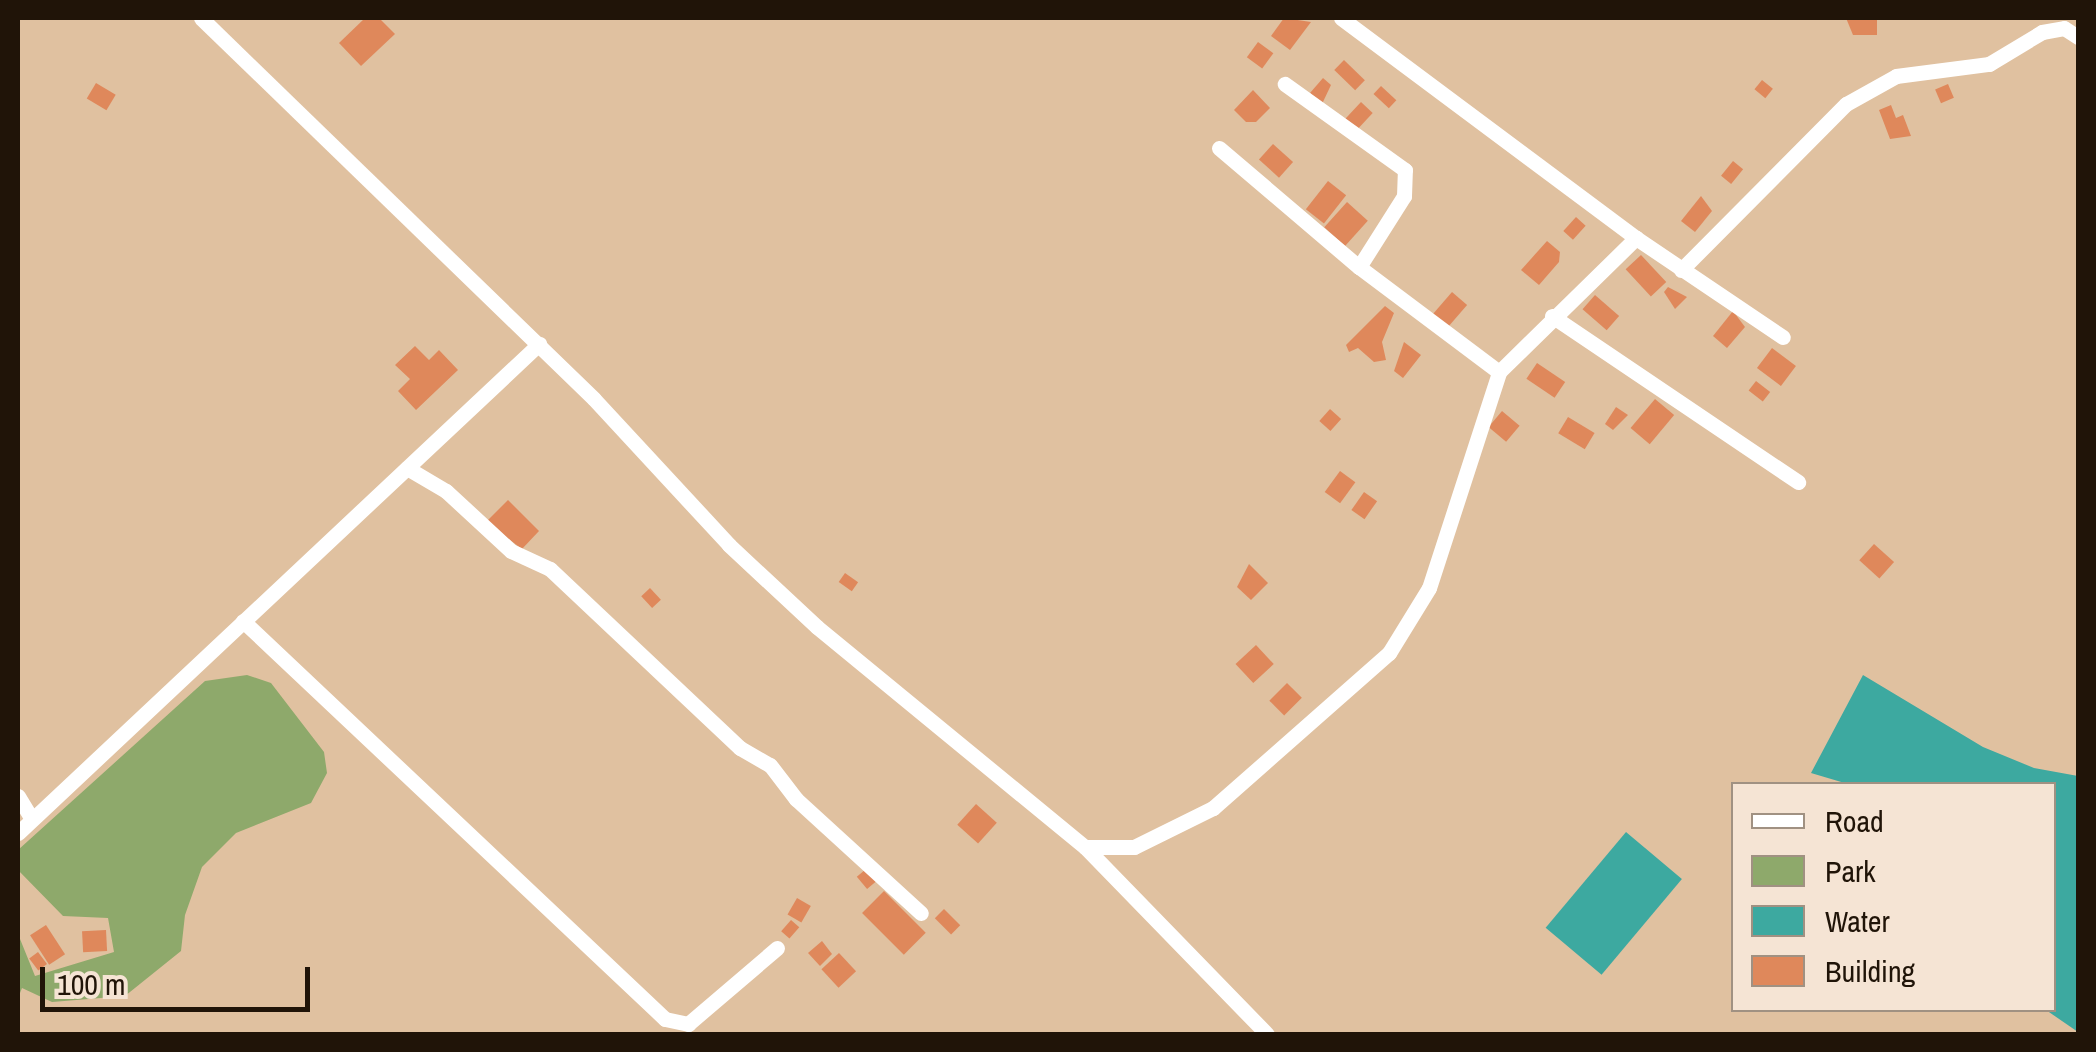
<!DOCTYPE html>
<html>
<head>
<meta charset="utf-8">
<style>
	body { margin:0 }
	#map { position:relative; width:2096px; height:1052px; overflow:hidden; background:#e0c1a0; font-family:"Archivo Narrow",sans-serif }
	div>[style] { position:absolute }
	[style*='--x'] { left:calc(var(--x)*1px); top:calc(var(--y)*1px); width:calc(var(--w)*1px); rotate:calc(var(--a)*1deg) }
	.green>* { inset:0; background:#8ea96b }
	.water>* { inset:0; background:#3da9a0; transform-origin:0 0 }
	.building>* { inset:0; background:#df885b; transform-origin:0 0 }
	.minor>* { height:15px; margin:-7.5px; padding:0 7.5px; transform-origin:7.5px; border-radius:7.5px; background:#fff }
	span { translate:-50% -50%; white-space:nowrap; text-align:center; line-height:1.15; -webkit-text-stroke:8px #f5e4d4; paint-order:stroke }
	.frame { position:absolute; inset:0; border:20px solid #201408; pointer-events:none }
	.legend { position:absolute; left:1731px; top:782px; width:325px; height:230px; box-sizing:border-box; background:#f5e4d4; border:2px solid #a09182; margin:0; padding:12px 18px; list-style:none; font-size:30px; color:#201408 }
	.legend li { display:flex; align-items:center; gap:20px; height:50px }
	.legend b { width:50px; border:2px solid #a09182 }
	.scale { position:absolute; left:40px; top:967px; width:270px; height:45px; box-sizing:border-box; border:5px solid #201408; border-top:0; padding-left:12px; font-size:30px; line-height:35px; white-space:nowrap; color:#201408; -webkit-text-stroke:8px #f5e4d4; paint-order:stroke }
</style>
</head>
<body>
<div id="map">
	<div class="green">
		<div style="clip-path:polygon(247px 675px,271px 683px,324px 752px,327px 773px,311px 803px,236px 833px,202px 867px,185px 915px,181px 951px,125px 996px,52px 1002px,22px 988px,18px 998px,18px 934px,35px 976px,114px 952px,108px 918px,63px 916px,18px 870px,18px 850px,205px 681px)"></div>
	</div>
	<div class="water">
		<div style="clip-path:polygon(1863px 675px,1983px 747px,2034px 768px,2078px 776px,2078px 1032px,2046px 1010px,2054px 1010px,2054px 784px,1848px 784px,1811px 773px)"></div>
		<div style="left:1626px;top:832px;width:73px;height:125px;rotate:40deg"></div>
	</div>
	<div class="building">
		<div style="clip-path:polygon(365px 18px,379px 18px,395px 34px,361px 66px,339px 43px)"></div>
		<div style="clip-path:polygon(1284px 18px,1311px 22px,1290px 50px,1271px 36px)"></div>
		<div style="clip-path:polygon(1846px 18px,1877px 18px,1877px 35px,1853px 35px)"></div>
		<div style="left:1258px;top:42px;width:19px;height:19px;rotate:36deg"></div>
		<div style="left:1344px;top:60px;width:29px;height:14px;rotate:44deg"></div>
		<div style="clip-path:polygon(1323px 78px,1331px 85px,1322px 104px,1310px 93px)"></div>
		<div style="left:1762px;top:80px;width:14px;height:12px;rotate:39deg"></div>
		<div style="left:96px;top:83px;width:23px;height:18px;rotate:31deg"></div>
		<div style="left:1948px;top:84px;width:15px;height:14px;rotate:67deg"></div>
		<div style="left:1381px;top:86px;width:21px;height:11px;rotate:43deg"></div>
		<div style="clip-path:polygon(1253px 90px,1270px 108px,1256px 122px,1246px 122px,1234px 110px)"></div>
		<div style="left:1361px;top:102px;width:16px;height:25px;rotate:43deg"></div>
		<div style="clip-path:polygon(1891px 105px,1896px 118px,1903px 115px,1911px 136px,1890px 139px,1879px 110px)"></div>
		<div style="left:1273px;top:144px;width:27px;height:21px;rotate:42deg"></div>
		<div style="left:1733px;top:161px;width:13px;height:19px;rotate:39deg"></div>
		<div style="left:1328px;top:181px;width:23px;height:36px;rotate:38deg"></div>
		<div style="clip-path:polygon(1701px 196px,1712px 211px,1695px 232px,1681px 221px)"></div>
		<div style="left:1347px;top:202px;width:28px;height:34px;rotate:42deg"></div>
		<div style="left:1576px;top:217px;width:13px;height:19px;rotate:42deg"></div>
		<div style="clip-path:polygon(1547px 241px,1560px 252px,1559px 262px,1539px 285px,1521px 270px)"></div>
		<div style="left:1641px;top:255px;width:37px;height:21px;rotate:47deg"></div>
		<div style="clip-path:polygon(1668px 287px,1687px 297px,1675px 309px,1664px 292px)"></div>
		<div style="left:1452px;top:292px;width:20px;height:33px;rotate:41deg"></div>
		<div style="left:1595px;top:295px;width:32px;height:19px;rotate:41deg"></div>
		<div style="clip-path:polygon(1385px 306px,1394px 313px,1382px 342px,1386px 360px,1374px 362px,1358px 348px,1349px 352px,1346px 345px)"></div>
		<div style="clip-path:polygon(1733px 311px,1745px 327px,1727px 348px,1713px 336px)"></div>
		<div style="clip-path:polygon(1404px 342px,1421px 355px,1403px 378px,1394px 371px)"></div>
		<div style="clip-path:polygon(415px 346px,429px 360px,439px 350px,458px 370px,416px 410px,398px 391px,410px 379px,395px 365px)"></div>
		<div style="left:1772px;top:348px;width:30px;height:25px;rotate:37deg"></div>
		<div style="left:1537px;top:363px;width:34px;height:19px;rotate:34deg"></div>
		<div style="left:1756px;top:381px;width:18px;height:12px;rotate:38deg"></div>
		<div style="left:1655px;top:399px;width:25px;height:38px;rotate:40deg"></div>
		<div style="clip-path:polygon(1616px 407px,1628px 415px,1613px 430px,1605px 424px)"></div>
		<div style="left:1330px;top:409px;width:15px;height:16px;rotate:42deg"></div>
		<div style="left:1502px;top:411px;width:23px;height:21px;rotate:40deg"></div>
		<div style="left:1568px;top:417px;width:31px;height:19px;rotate:31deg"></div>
		<div style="left:1340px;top:471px;width:19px;height:26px;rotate:36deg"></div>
		<div style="left:1364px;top:492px;width:16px;height:22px;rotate:35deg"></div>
		<div style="clip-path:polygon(508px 500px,539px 531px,522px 549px,486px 522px)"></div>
		<div style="left:1874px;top:544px;width:27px;height:22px;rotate:42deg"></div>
		<div style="clip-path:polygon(1249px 564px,1268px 583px,1251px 600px,1237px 587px)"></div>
		<div style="left:845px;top:573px;width:16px;height:11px;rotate:35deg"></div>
		<div style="left:650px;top:588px;width:16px;height:12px;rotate:47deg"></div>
		<div style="left:1256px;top:645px;width:26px;height:28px;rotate:47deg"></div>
		<div style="left:1287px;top:683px;width:21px;height:25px;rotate:45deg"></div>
		<div style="left:976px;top:804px;width:28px;height:28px;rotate:42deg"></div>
		<div style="left:866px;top:869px;width:16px;height:12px;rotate:50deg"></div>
		<div style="left:884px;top:891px;width:59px;height:31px;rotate:45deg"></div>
		<div style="left:797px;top:898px;width:16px;height:19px;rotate:30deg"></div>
		<div style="left:944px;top:909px;width:23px;height:13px;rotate:45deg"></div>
		<div style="left:791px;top:920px;width:11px;height:15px;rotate:41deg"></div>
		<div style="left:46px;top:925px;width:35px;height:19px;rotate:57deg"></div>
		<div style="left:106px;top:930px;width:21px;height:24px;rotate:87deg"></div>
		<div style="clip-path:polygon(822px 941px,832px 954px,820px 966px,808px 953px)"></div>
		<div style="left:38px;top:952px;width:15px;height:11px;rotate:53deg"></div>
		<div style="left:839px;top:953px;width:25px;height:24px;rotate:47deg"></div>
	</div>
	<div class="minor">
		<div style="--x:201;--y:18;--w:547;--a:44.11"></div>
		<div style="--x:594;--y:399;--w:199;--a:47.2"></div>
		<div style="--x:729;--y:545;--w:120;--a:43"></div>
		<div style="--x:817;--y:627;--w:347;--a:39.4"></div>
		<div style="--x:1085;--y:847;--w:261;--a:45.8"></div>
		<div style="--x:1341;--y:18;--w:368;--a:36.7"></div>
		<div style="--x:1219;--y:148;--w:184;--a:40.4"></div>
		<div style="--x:1681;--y:270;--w:234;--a:-45.2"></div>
		<div style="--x:1846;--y:104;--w:57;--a:-29.2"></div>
		<div style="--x:1896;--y:76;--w:94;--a:-7.4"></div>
		<div style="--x:1989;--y:64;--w:62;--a:-31.1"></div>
		<div style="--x:2042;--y:32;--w:22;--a:-10"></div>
		<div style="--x:2064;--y:28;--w:17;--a:33"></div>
		<div style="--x:1552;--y:316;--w:297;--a:34"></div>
		<div style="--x:1499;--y:372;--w:192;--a:-44.4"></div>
		<div style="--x:1636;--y:238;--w:177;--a:34"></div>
		<div style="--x:407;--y:468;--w:45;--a:30.5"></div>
		<div style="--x:446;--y:491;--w:88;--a:42.7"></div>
		<div style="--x:511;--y:551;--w:43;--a:24.8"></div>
		<div style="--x:550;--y:569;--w:261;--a:43.3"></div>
		<div style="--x:740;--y:748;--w:34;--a:30"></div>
		<div style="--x:770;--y:765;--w:43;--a:52.6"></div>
		<div style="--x:796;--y:799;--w:169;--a:42.4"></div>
		<div style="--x:243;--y:621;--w:580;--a:43.32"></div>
		<div style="--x:665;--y:1019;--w:24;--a:12"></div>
		<div style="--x:688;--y:1024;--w:117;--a:-40.5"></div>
		<div style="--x:18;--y:796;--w:27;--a:59"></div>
		<div style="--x:18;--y:833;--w:715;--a:-43.19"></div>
		<div style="--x:1085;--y:847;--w:49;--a:0"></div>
		<div style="--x:1134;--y:847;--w:88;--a:-26.3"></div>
		<div style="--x:1213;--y:808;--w:235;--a:-41.4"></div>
		<div style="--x:1389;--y:653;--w:76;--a:-58.4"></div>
		<div style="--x:1429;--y:588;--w:227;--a:-72"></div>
		<div style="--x:1499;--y:372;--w:175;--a:-143.1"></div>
		<div style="--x:1359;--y:267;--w:84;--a:-57.6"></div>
		<div style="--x:1404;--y:196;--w:26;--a:-88"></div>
		<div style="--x:1405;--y:170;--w:148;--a:-144.4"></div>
	</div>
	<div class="frame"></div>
	<ul class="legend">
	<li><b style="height:12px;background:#fff"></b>Road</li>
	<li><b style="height:28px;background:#8ea96b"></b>Park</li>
	<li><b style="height:28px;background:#3da9a0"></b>Water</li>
	<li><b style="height:28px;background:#df885b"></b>Building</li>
	</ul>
	<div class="scale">100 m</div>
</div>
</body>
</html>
